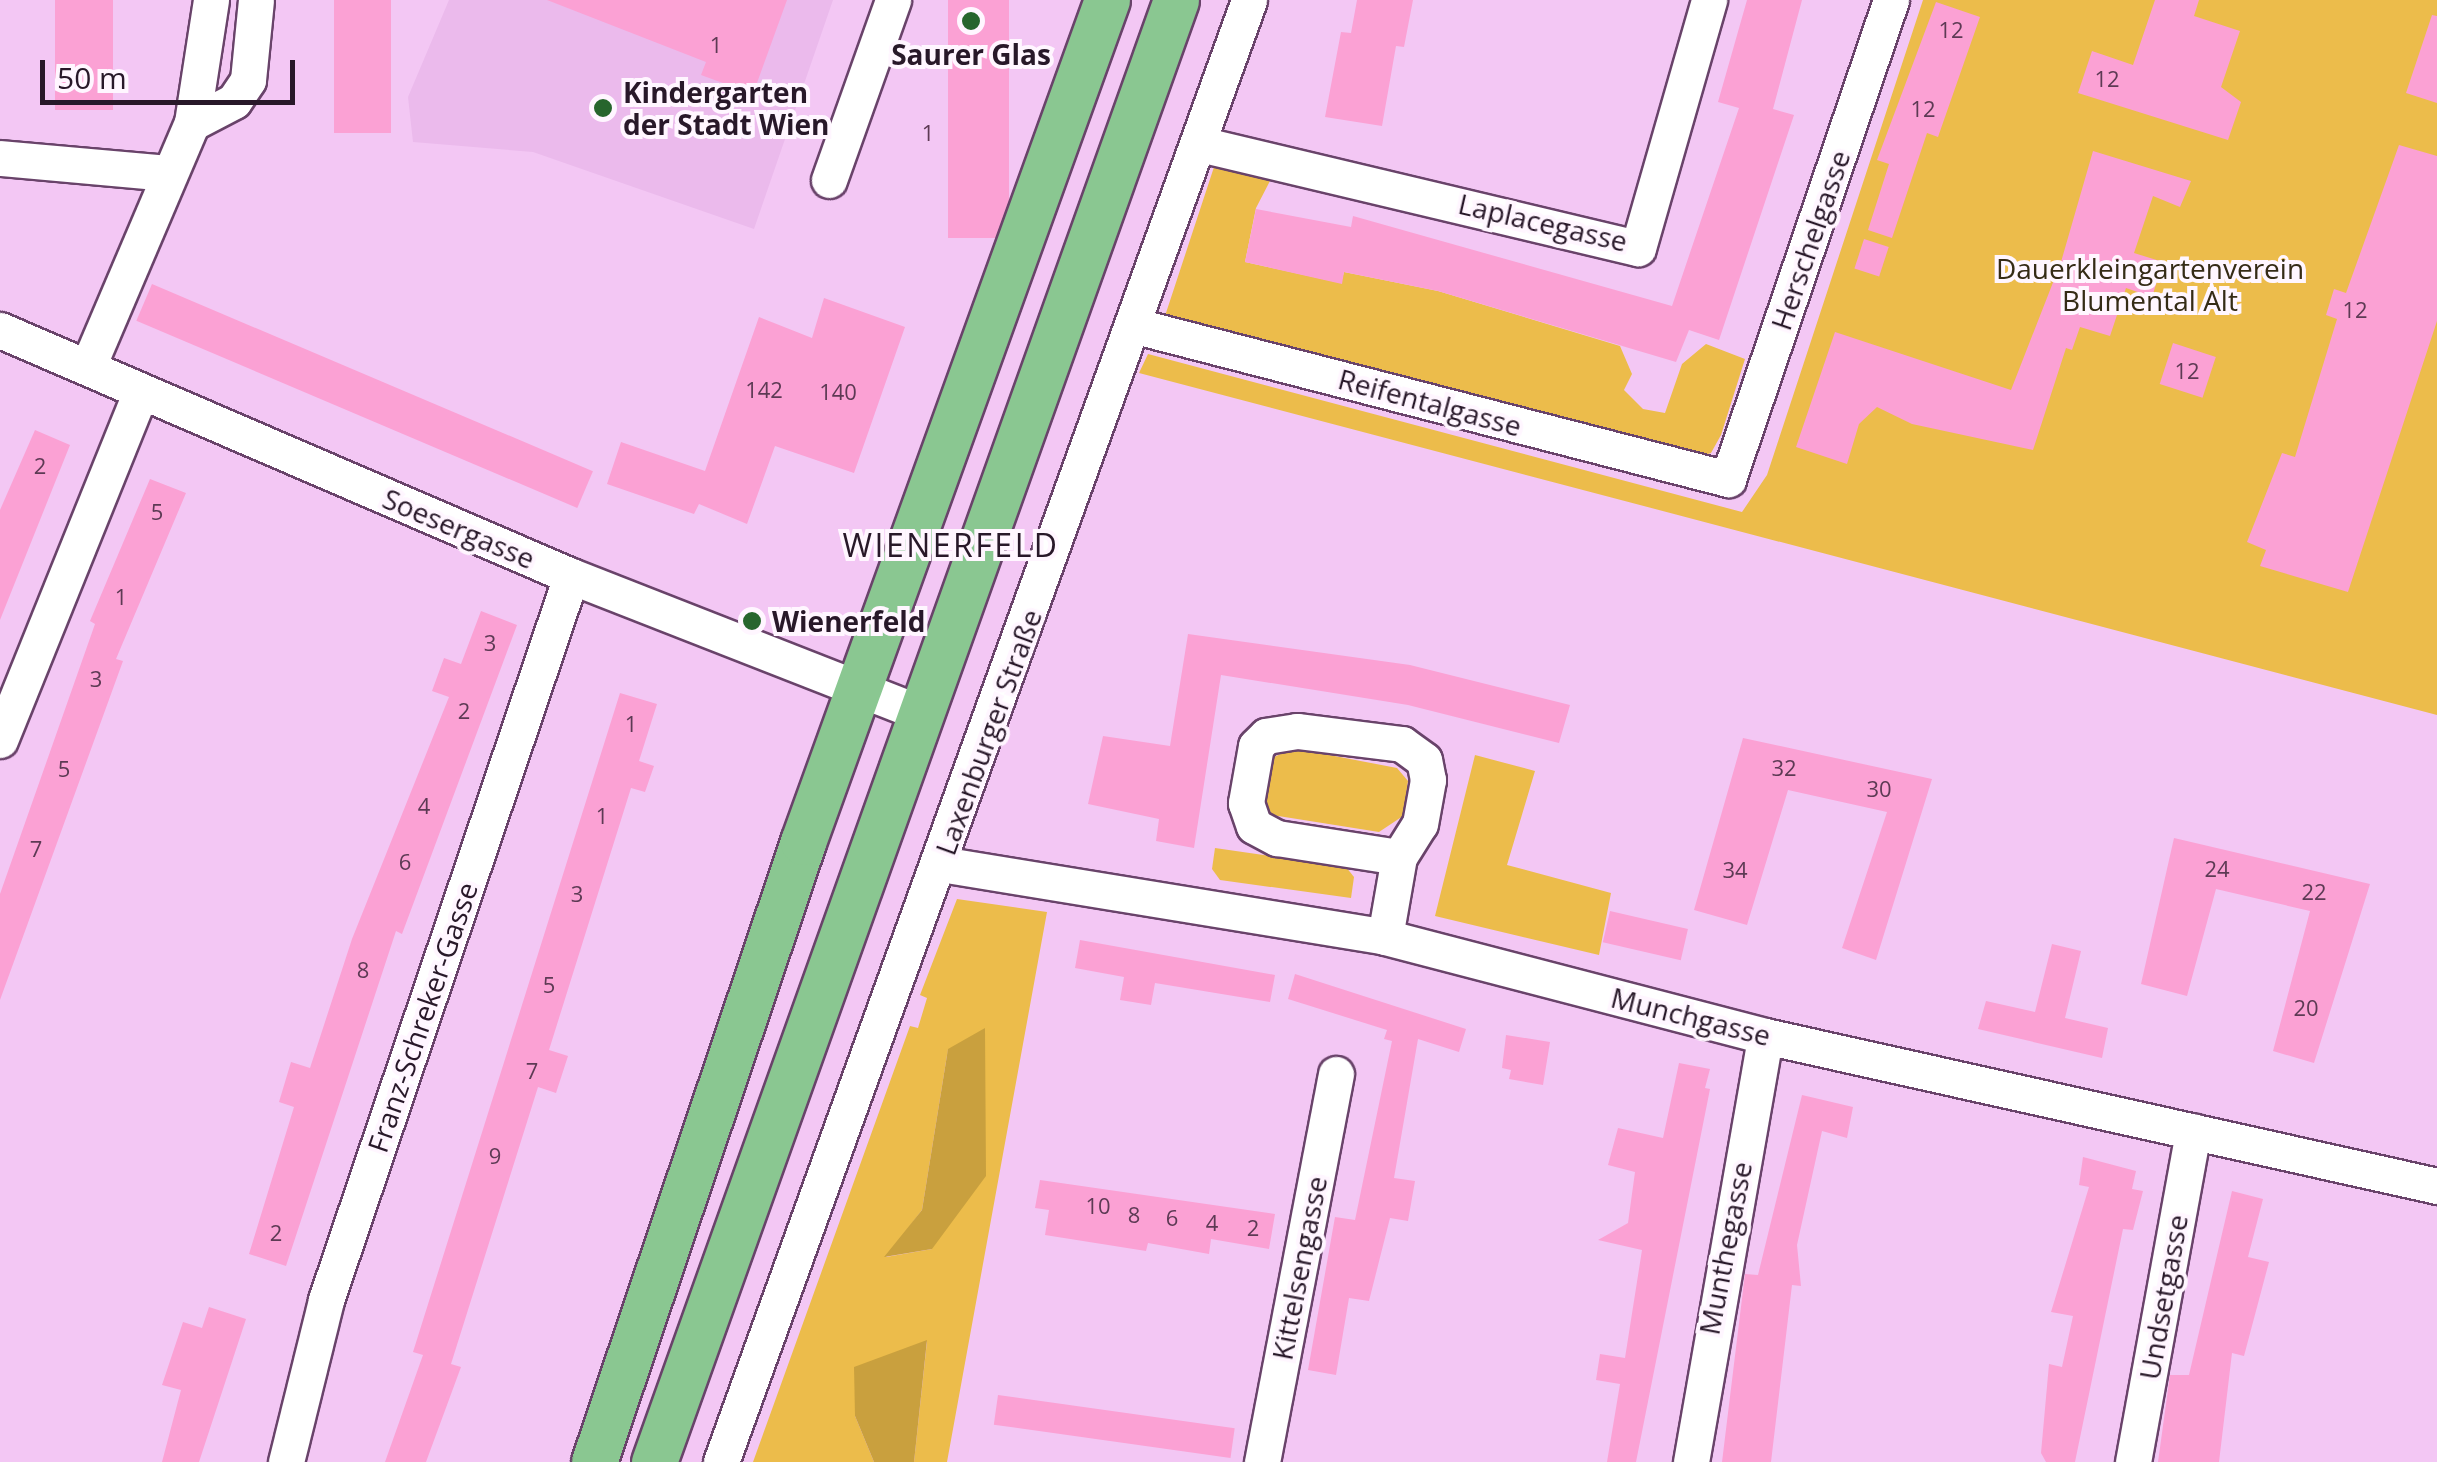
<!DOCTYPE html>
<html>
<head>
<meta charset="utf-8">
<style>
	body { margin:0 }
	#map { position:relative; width:2437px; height:1462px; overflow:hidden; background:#f3c7f4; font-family:"Open Sans",sans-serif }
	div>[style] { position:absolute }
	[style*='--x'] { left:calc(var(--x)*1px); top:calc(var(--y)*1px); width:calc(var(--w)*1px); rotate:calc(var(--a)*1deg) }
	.built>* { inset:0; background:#ebbaec }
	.green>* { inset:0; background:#ecbc4b }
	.forest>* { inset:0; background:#c9a03e }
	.building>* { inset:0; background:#fba1d4; transform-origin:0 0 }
	.roads { filter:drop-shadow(2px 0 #69436a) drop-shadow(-2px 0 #69436a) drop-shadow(0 2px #69436a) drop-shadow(0 -2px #69436a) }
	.minor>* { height:35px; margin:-17.5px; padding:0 17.5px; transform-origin:17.5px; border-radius:17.5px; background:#fff }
	.major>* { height:45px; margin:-22.5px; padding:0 22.5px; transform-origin:22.5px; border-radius:22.5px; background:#8ac791 }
	.dots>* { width:28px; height:28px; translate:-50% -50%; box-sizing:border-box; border:5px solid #fff6ff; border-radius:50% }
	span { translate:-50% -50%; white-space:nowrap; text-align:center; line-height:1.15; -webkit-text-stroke:8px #fff6ff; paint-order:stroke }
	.number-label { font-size:22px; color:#5d3a54 }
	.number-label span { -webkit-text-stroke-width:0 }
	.poi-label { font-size:28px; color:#281829; font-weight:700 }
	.left { translate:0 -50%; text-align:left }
	.street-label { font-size:28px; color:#281829 }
	.park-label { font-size:28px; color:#352b16 }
	.quarter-label { font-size:32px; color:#281829; letter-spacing:2.5px }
	.scale { position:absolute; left:40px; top:60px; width:255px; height:45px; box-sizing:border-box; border:5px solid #281829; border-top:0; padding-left:12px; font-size:30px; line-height:35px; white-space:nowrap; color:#281829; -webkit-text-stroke:8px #fff6ff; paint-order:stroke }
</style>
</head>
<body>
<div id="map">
	<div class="built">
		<div style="clip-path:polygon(449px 0,833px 0,754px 229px,533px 152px,413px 142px,408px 97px)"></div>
	</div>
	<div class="green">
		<div style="clip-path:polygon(1923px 0,2437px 0,2437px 715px,1139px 373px,1148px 354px,1742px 512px,1767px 475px)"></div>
		<div style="clip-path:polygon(1214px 167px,1271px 179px,1256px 208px,1245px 262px,1341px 283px,1344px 272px,1438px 291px,1620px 346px,1632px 374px,1624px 390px,1643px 409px,1665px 413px,1682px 364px,1706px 344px,1745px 359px,1721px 435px,1711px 453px,1697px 457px,1164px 319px)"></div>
		<div style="clip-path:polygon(1293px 748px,1397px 768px,1408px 781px,1403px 816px,1379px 832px,1272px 815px,1262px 795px,1268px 760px)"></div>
		<div style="clip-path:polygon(1475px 755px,1535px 771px,1507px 865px,1611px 893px,1599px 955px,1435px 916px)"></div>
		<div style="clip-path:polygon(1215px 848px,1346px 867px,1354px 877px,1351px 898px,1220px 880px,1212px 869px)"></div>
		<div style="clip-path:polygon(evenodd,957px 899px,1047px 912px,947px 1462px,914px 1462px,927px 1341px,855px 1416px,874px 1462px,753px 1462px,910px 1026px,918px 1028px,927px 998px,920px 995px,957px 899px,948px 1049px,932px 1249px,886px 1257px,922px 1210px,948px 1049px)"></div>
	</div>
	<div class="forest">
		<div style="clip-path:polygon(985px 1028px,986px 1176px,932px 1249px,884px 1257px,922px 1210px,948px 1049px)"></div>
		<div style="clip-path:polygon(927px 1340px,914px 1462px,874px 1462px,855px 1416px,854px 1367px)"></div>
	</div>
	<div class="building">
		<div style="left:55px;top:0;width:58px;height:110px"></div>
		<div style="left:334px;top:0;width:57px;height:133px"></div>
		<div style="clip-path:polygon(547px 0,787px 0,753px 94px,701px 75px,706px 62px)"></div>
		<div style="left:948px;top:0;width:61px;height:238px"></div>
		<div style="clip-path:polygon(1357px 0,1413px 0,1404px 47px,1396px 46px,1382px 126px,1325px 117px,1341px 32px,1351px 33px)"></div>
		<div style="clip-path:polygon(1747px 0,1802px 0,1773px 109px,1794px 115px,1719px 340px,1689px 330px,1676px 362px,1438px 291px,1344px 272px,1342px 284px,1245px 262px,1256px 209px,1351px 227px,1353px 216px,1672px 306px,1739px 108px,1718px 102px)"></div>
		<div style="clip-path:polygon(2155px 0,2199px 0,2194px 16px,2240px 31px,2221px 87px,2241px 102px,2228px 140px,2078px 93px,2092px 51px,2133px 65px)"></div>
		<div style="clip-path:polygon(1936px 2px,1980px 17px,1938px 137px,1927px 133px,1892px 238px,1868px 230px,1889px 164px,1877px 160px)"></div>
		<div style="clip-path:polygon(2432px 15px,2437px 16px,2437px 103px,2406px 93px)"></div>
		<div style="clip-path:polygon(2399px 145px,2437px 156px,2437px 321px,2348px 592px,2260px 566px,2266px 550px,2247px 542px,2282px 453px,2295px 457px,2337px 319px,2326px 315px,2334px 289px,2346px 293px)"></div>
		<div style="clip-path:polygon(2093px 151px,2191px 181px,2180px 207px,2153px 196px,2134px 253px,2163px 262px,2152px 297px,2126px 288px,2110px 336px,2080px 327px,2072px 350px,2066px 348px,2033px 450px,1912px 424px,1877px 407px,1859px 424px,1847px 464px,1796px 447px,1835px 332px,2011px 390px,2061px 262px)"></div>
		<div style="left:1864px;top:239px;width:26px;height:31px;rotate:18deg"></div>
		<div style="left:152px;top:284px;width:479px;height:40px;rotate:23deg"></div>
		<div style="clip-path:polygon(824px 298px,905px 327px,854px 473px,775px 446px,747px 524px,699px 504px,694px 514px,607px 484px,621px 442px,705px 471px,759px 317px,812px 338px)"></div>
		<div style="left:2173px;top:343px;width:45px;height:43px;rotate:18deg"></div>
		<div style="clip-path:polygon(35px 430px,70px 445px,0 620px,0 510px)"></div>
		<div style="clip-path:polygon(150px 479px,186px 493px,116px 659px,123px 661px,0 1000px,0 894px,95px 624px,90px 621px)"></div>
		<div style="clip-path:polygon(481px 611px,517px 625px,402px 934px,396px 931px,286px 1266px,249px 1254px,294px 1107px,279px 1102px,291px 1062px,310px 1068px,352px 939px,449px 697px,432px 691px,444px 658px,461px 664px)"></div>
		<div style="clip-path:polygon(1188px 634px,1410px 665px,1570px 705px,1559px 743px,1408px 705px,1221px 675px,1194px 848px,1156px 841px,1159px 819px,1088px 804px,1103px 736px,1170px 746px)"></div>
		<div style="clip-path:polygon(620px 693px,657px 704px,639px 761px,654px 766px,645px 792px,631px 788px,549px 1050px,568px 1056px,556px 1093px,538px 1087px,451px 1364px,461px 1367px,426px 1462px,385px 1462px,423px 1355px,413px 1352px)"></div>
		<div style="clip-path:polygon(1743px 738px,1932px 779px,1876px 960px,1842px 948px,1887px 812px,1788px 790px,1747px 925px,1694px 910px)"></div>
		<div style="clip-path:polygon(2174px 838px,2370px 884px,2314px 1063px,2273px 1051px,2310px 911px,2216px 889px,2187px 996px,2141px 984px)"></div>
		<div style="left:1610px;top:911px;width:80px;height:32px;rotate:13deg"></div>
		<div style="clip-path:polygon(1080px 940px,1275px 975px,1270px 1002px,1155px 983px,1151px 1005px,1120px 1000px,1124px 977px,1075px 968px)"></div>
		<div style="clip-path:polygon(2052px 944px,2081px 951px,2065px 1018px,2108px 1028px,2102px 1058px,1978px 1029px,1986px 1001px,2035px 1012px)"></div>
		<div style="clip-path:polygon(1295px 974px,1466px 1029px,1459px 1052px,1418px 1039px,1394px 1178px,1415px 1181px,1408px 1221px,1390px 1218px,1369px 1301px,1349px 1298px,1336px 1375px,1308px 1370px,1335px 1217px,1355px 1220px,1392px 1041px,1384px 1039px,1387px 1030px,1288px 999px)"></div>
		<div style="clip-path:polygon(1506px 1035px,1550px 1042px,1543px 1085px,1509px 1079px,1511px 1070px,1502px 1068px)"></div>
		<div style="clip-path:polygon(1679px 1063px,1710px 1069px,1705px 1088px,1710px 1089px,1636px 1462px,1607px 1462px,1620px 1384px,1596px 1380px,1600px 1354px,1625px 1358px,1642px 1250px,1598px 1240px,1628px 1223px,1635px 1172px,1608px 1165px,1618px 1128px,1663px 1138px)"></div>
		<div style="clip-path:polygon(1802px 1095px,1853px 1107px,1847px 1138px,1822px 1131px,1797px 1245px,1801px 1286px,1792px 1285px,1771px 1462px,1722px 1462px,1745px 1274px,1758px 1275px)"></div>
		<div style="clip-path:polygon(2083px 1157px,2136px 1171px,2132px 1189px,2143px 1191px,2133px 1230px,2123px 1229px,2075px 1462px,2046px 1462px,2041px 1453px,2049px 1364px,2062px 1367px,2073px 1316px,2051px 1312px,2089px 1187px,2079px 1185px)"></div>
		<div style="clip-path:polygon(1040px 1180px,1275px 1214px,1269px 1249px,1211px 1239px,1209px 1254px,1148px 1243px,1146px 1251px,1045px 1235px,1049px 1210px,1035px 1208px)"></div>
		<div style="clip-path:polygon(2232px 1191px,2263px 1199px,2248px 1257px,2269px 1262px,2244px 1356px,2232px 1353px,2219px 1462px,2158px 1462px,2170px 1375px,2189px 1375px)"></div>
		<div style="clip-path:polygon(209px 1307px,246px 1319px,199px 1462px,162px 1462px,181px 1390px,162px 1385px,183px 1322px,202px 1328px)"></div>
		<div style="left:998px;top:1395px;width:239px;height:30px;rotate:8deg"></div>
	</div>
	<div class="roads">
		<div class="minor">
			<div style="--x:211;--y:0;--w:124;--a:98.8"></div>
			<div style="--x:192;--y:123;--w:47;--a:-27.6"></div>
			<div style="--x:234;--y:101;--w:25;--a:-56"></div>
			<div style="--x:248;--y:80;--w:80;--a:-84.3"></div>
			<div style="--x:1200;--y:144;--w:450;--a:13.4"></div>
			<div style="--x:1638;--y:248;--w:258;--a:-74"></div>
			<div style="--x:0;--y:158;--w:168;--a:5.1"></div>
			<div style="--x:829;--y:180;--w:191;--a:-70.4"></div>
			<div style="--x:1132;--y:325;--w:616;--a:14.49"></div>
			<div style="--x:1728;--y:479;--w:506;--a:-71.21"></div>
			<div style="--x:0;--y:330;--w:622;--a:23.31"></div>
			<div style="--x:571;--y:576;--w:378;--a:21.4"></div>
			<div style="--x:89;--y:364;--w:262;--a:-66.9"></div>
			<div style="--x:0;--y:740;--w:373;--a:-68"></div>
			<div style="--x:941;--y:864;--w:450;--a:9.3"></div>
			<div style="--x:1385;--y:937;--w:393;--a:14.6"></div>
			<div style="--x:1765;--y:1036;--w:689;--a:12.58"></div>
			<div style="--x:1385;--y:937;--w:81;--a:-80.1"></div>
			<div style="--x:1399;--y:857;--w:39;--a:-58"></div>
			<div style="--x:1420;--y:824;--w:45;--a:-79.7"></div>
			<div style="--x:1428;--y:780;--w:20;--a:-101"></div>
			<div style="--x:1424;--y:760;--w:27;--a:-144"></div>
			<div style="--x:1402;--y:744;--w:106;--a:-172.9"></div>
			<div style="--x:1297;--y:731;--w:31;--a:171"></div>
			<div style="--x:1266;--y:736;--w:14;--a:135"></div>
			<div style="--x:1256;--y:746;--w:58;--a:100"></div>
			<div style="--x:1246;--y:803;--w:24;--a:71"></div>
			<div style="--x:1254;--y:826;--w:26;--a:28"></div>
			<div style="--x:1277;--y:838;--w:123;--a:8.9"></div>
			<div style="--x:286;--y:1462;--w:167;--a:-76.1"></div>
			<div style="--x:326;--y:1300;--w:764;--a:-71.3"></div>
			<div style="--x:721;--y:1462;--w:1554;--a:-70.14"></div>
			<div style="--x:1262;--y:1462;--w:395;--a:-79.2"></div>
			<div style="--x:1691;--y:1462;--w:432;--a:-80.1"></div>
			<div style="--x:2133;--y:1462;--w:336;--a:-79.7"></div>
		</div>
		<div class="major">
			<div style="--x:594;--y:1462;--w:654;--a:-71.37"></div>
			<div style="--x:803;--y:842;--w:895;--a:-70.15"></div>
			<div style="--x:654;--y:1462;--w:1552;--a:-70.35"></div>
		</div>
	</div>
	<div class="dots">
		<div style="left:971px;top:21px;background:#27652d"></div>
		<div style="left:603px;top:108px;background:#27652d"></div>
		<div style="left:752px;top:621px;background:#27652d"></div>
	</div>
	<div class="number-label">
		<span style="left:1951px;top:30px">12</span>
		<span style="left:716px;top:45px">1</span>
		<span style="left:2107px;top:79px">12</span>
		<span style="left:1923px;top:109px">12</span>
		<span style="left:928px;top:133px">1</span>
		<span style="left:2355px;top:310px">12</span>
		<span style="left:2187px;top:371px">12</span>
		<span style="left:764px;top:390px">142</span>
		<span style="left:838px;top:392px">140</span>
		<span style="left:40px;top:466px">2</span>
		<span style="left:157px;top:512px">5</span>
		<span style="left:121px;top:597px">1</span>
		<span style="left:490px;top:643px">3</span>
		<span style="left:96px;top:679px">3</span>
		<span style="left:464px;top:711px">2</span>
		<span style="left:631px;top:724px">1</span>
		<span style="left:1784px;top:768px">32</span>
		<span style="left:64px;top:769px">5</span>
		<span style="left:1879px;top:789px">30</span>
		<span style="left:424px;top:806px">4</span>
		<span style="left:602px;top:816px">1</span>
		<span style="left:36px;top:849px">7</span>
		<span style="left:405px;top:862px">6</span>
		<span style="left:2217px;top:869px">24</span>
		<span style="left:1735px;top:870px">34</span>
		<span style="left:2314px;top:892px">22</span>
		<span style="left:577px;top:894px">3</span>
		<span style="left:363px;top:970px">8</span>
		<span style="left:549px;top:985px">5</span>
		<span style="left:2306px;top:1008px">20</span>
		<span style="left:532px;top:1071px">7</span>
		<span style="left:495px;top:1156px">9</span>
		<span style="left:1098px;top:1206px">10</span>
		<span style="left:1134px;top:1215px">8</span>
		<span style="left:1172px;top:1218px">6</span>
		<span style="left:1212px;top:1223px">4</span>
		<span style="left:1253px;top:1228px">2</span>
		<span style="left:276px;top:1233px">2</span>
	</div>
	<div class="poi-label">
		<span style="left:971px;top:54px">Saurer Glas</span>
		<span class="left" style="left:623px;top:108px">Kindergarten<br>der Stadt Wien</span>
		<span class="left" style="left:772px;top:621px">Wienerfeld</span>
	</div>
	<div class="street-label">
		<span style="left:1543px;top:222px;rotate:13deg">Laplacegasse</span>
		<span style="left:1810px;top:240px;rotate:-71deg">Herschelgasse</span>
		<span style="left:1430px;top:402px;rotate:15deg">Reifentalgasse</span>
		<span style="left:459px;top:528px;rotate:23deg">Soesergasse</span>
		<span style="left:988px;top:732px;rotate:-70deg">Laxenburger Straße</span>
		<span style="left:1691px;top:1016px;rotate:14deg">Munchgasse</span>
		<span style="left:422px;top:1017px;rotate:-71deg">Franz-Schreker-Gasse</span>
		<span style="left:1725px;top:1248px;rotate:-79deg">Munthegasse</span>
		<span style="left:1299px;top:1268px;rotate:-79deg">Kittelsengasse</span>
		<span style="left:2163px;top:1297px;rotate:-80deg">Undsetgasse</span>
	</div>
	<div class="park-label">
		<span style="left:2150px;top:284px">Dauerkleingartenverein<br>Blumental Alt</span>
	</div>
	<div class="quarter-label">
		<span style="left:951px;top:545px">WIENERFELD</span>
	</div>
	<div class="scale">50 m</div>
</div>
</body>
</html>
